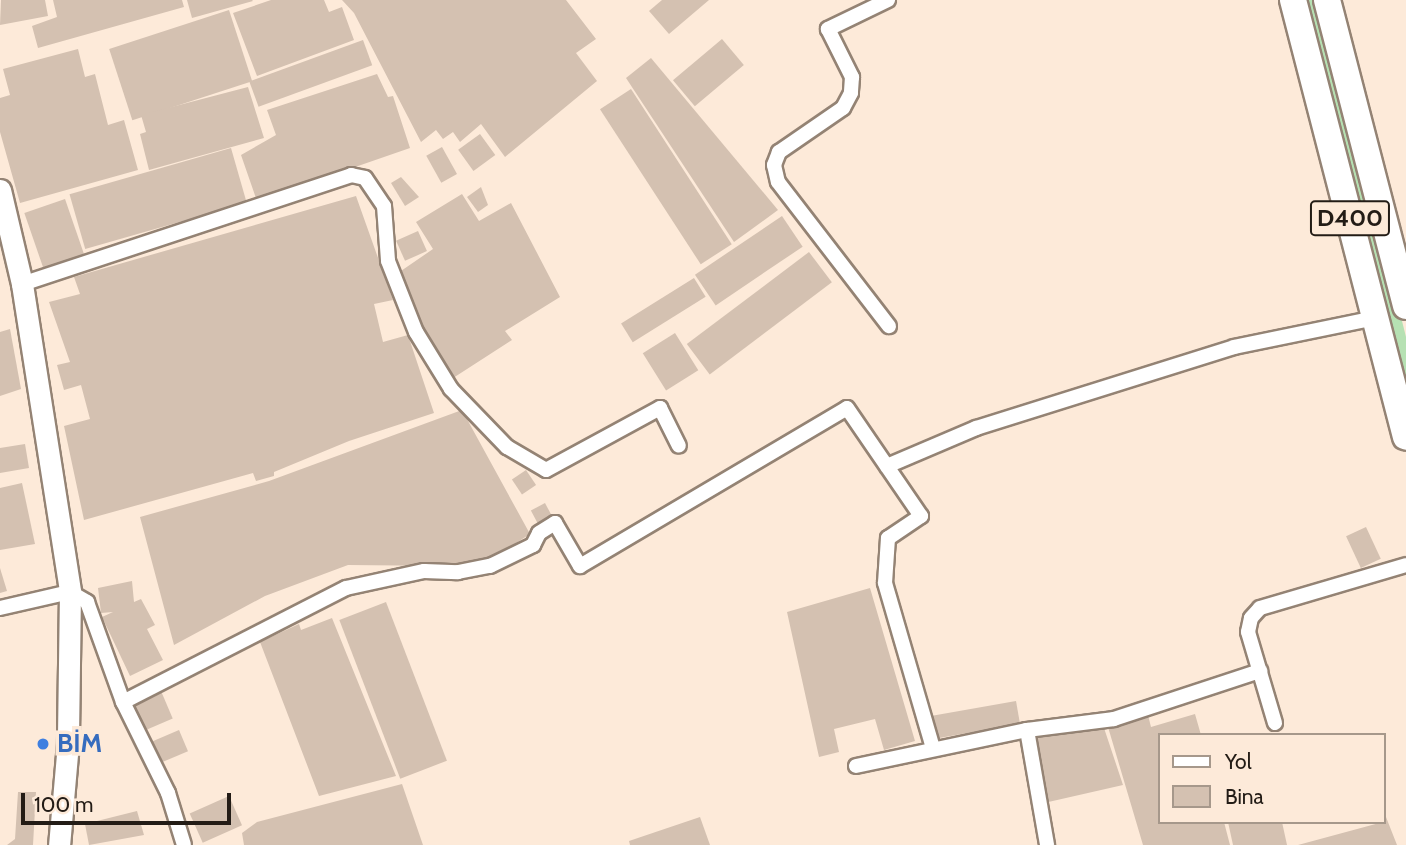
<!DOCTYPE html>
<html>
<head>
<meta charset="utf-8">
<style>
	body { margin:0 }
	#map { position:relative; width:1406px; height:845px; overflow:hidden; background:#fdead9; font-family:Cabin,sans-serif }
	div>[style] { position:absolute }
	[style*='--x'] { left:calc(var(--x)*1px); top:calc(var(--y)*1px); width:calc(var(--w)*1px); rotate:calc(var(--a)*1deg) }
	.green>* { inset:0; background:#b6e1b3 }
	.building>* { inset:0; background:#d4c1b1; transform-origin:0 0 }
	.roads { filter:drop-shadow(2px 0 #948374) drop-shadow(-2px 0 #948374) drop-shadow(0 2px #948374) drop-shadow(0 -2px #948374) }
	.street>* { height:14px; margin:-7px; padding:0 7px; transform-origin:7px; border-radius:7px; background:#fff }
	.secondary>* { height:21px; margin:-10.5px; padding:0 10.5px; transform-origin:10.5px; border-radius:10.5px; background:#fff }
	.highway>* { height:26px; margin:-13px; padding:0 13px; transform-origin:13px; border-radius:13px; background:#fff }
	.dots>* { width:19px; height:19px; translate:-50% -50%; box-sizing:border-box; border:4px solid #fdead9; border-radius:50% }
	span { translate:-50% -50%; white-space:nowrap; text-align:center; line-height:1.15; -webkit-text-stroke:7px #fdead9; paint-order:stroke }
	.shield-label span { padding:2px 5px; background:#fdead9; border:2px solid; border-radius:5px; -webkit-text-stroke-width:0 }
	.shield-label { font-size:24px; color:#231c16; font-weight:700 }
	.shop-label { font-size:26px; color:#366cbe; font-weight:700 }
	.left { translate:0 -50%; text-align:left }
	.legend { position:absolute; left:1158px; top:733px; width:228px; height:91px; box-sizing:border-box; background:#fdead9; border:2px solid #a6988b; margin:0; padding:9px 12px; list-style:none; font-size:21px; color:#231c16 }
	.legend li { display:flex; align-items:center; gap:14px; height:35px }
	.legend b { width:35px; border:2px solid #a6988b }
	.scale { position:absolute; left:21px; top:793px; width:210px; height:32px; box-sizing:border-box; border:4px solid #231c16; border-top:0; padding-left:9px; font-size:21px; line-height:24px; white-space:nowrap; color:#231c16; -webkit-text-stroke:5px #fdead9; paint-order:stroke }
</style>
</head>
<body>
<div id="map">
	<div class="green">
		<div style="clip-path:polygon(1304px 0,1320px 0,1339px 71px,1406px 337px,1406px 394px)"></div>
	</div>
	<div class="building">
		<div style="clip-path:polygon(1px 0,45px 0,48px 16px,0 25px)"></div>
		<div style="clip-path:polygon(53px 0,182px 0,184px 7px,38px 48px,32px 26px,57px 17px)"></div>
		<div style="clip-path:polygon(187px 0,252px 0,253px 1px,192px 18px)"></div>
		<div style="clip-path:polygon(271px 0,324px 0,329px 12px,342px 7px,354px 40px,257px 76px,233px 13px)"></div>
		<div style="clip-path:polygon(342px 0,566px 0,596px 39px,576px 53px,597px 81px,505px 157px,481px 124px,460px 142px,453px 132px,443px 139px,436px 130px,421px 142px,354px 13px)"></div>
		<div style="clip-path:polygon(662px 0,709px 0,669px 34px,649px 11px)"></div>
		<div style="left:229px;top:10px;width:75px;height:126px;rotate:72deg"></div>
		<div style="left:722px;top:39px;width:34px;height:64px;rotate:50deg"></div>
		<div style="left:363px;top:40px;width:27px;height:121px;rotate:70deg"></div>
		<div style="clip-path:polygon(78px 49px,85px 77px,95px 74px,108px 125px,124px 120px,138px 170px,20px 203px,0 132px,0 98px,10px 95px,3px 69px)"></div>
		<div style="clip-path:polygon(651px 58px,778px 210px,734px 242px,626px 78px)"></div>
		<div style="clip-path:polygon(377px 74px,388px 97px,393px 96px,410px 148px,257px 201px,241px 155px,276px 135px,267px 110px)"></div>
		<div style="clip-path:polygon(248px 87px,264px 138px,149px 170px,140px 134px,146px 132px,141px 115px)"></div>
		<div style="left:631px;top:89px;width:185px;height:37px;rotate:57deg"></div>
		<div style="left:480px;top:134px;width:26px;height:27px;rotate:54deg"></div>
		<div style="left:442px;top:147px;width:31px;height:18px;rotate:61deg"></div>
		<div style="left:231px;top:148px;width:57px;height:168px;rotate:74deg"></div>
		<div style="clip-path:polygon(401px 177px,419px 197px,405px 206px,391px 183px)"></div>
		<div style="clip-path:polygon(481px 187px,488px 205px,478px 212px,467px 197px)"></div>
		<div style="clip-path:polygon(462px 194px,479px 221px,511px 203px,560px 297px,505px 331px,512px 340px,450px 380px,413px 320px,398px 273px,433px 249px,416px 222px)"></div>
		<div style="clip-path:polygon(356px 196px,393px 300px,374px 304px,383px 342px,408px 335px,434px 413px,349px 441px,274px 472px,274px 476px,256px 481px,253px 473px,84px 520px,64px 426px,90px 419px,81px 385px,64px 390px,57px 365px,70px 362px,49px 302px,80px 294px,74px 277px)"></div>
		<div style="left:65px;top:199px;width:58px;height:43px;rotate:71deg"></div>
		<div style="left:782px;top:216px;width:37px;height:105px;rotate:56deg"></div>
		<div style="left:418px;top:231px;width:22px;height:24px;rotate:66deg"></div>
		<div style="left:809px;top:252px;width:38px;height:153px;rotate:53deg"></div>
		<div style="left:694px;top:278px;width:22px;height:86px;rotate:58deg"></div>
		<div style="clip-path:polygon(10px 329px,21px 389px,0 396px,0 332px)"></div>
		<div style="left:675px;top:333px;width:44px;height:38px;rotate:58deg"></div>
		<div style="clip-path:polygon(462px 410px,530px 534px,490px 560px,449px 566px,348px 565px,265px 596px,174px 645px,140px 517px,269px 481px)"></div>
		<div style="clip-path:polygon(25px 444px,29px 468px,0 473px,0 448px)"></div>
		<div style="left:526px;top:470px;width:18px;height:17px;rotate:56deg"></div>
		<div style="clip-path:polygon(22px 483px,35px 544px,0 550px,0 488px)"></div>
		<div style="left:545px;top:503px;width:19px;height:16px;rotate:62deg"></div>
		<div style="left:1366px;top:527px;width:35px;height:22px;rotate:65deg"></div>
		<div style="clip-path:polygon(0 568px,7px 591px,0 593px)"></div>
		<div style="clip-path:polygon(132px 581px,134px 602px,141px 599px,155px 625px,147px 629px,163px 660px,130px 676px,102px 617px,113px 612px,101px 613px,98px 588px)"></div>
		<div style="clip-path:polygon(870px 588px,915px 741px,884px 750px,875px 719px,834px 729px,839px 752px,819px 757px,787px 612px)"></div>
		<div style="left:386px;top:602px;width:170px;height:50px;rotate:69deg"></div>
		<div style="clip-path:polygon(332px 618px,396px 776px,319px 796px,260px 642px,299px 624px,301px 630px)"></div>
		<div style="left:161px;top:691px;width:30px;height:31px;rotate:67deg"></div>
		<div style="left:1016px;top:701px;width:23px;height:85px;rotate:80deg"></div>
		<div style="clip-path:polygon(1195px 714px,1201px 735px,1159px 735px,1159px 822px,1224px 822px,1230px 845px,1143px 845px,1108px 727px,1148px 715px,1151px 727px)"></div>
		<div style="clip-path:polygon(1103px 725px,1123px 785px,1044px 803px,1033px 738px)"></div>
		<div style="left:179px;top:730px;width:23px;height:33px;rotate:67deg"></div>
		<div style="clip-path:polygon(402px 784px,423px 845px,244px 845px,242px 833px,257px 822px)"></div>
		<div style="clip-path:polygon(18px 792px,36px 792px,33px 845px,7px 845px,15px 839px)"></div>
		<div style="left:229px;top:796px;width:32px;height:43px;rotate:66deg"></div>
		<div style="clip-path:polygon(137px 811px,144px 835px,89px 845px,85px 824px)"></div>
		<div style="clip-path:polygon(700px 817px,710px 845px,630px 845px,629px 841px)"></div>
		<div style="clip-path:polygon(1386px 817px,1397px 845px,1298px 845px,1383px 822px)"></div>
		<div style="clip-path:polygon(1228px 822px,1282px 822px,1287px 845px,1233px 845px)"></div>
	</div>
	<div class="roads">
		<div class="street">
			<div style="--x:888;--y:0;--w:67;--a:154.2"></div>
			<div style="--x:828;--y:29;--w:54;--a:63.4"></div>
			<div style="--x:852;--y:77;--w:16;--a:94"></div>
			<div style="--x:851;--y:93;--w:17;--a:118"></div>
			<div style="--x:843;--y:108;--w:78;--a:145.5"></div>
			<div style="--x:779;--y:152;--w:14;--a:111"></div>
			<div style="--x:774;--y:165;--w:17;--a:77"></div>
			<div style="--x:778;--y:182;--w:182;--a:52.4"></div>
			<div style="--x:22;--y:284;--w:347;--a:-18.3"></div>
			<div style="--x:351;--y:175;--w:14;--a:12"></div>
			<div style="--x:365;--y:178;--w:34;--a:56"></div>
			<div style="--x:384;--y:206;--w:55;--a:85.8"></div>
			<div style="--x:388;--y:261;--w:76;--a:68.5"></div>
			<div style="--x:416;--y:332;--w:67;--a:58.4"></div>
			<div style="--x:451;--y:389;--w:81;--a:46"></div>
			<div style="--x:507;--y:447;--w:45;--a:30.5"></div>
			<div style="--x:546;--y:470;--w:130;--a:-28.5"></div>
			<div style="--x:660;--y:408;--w:42;--a:63.4"></div>
			<div style="--x:887;--y:466;--w:97;--a:-23.1"></div>
			<div style="--x:976;--y:428;--w:270;--a:-17.4"></div>
			<div style="--x:1234;--y:347;--w:144;--a:-11.6"></div>
			<div style="--x:0;--y:608;--w:72;--a:-12.9"></div>
			<div style="--x:70;--y:592;--w:20;--a:30"></div>
			<div style="--x:87;--y:602;--w:106;--a:70.2"></div>
			<div style="--x:123;--y:702;--w:102;--a:63.7"></div>
			<div style="--x:168;--y:793;--w:54;--a:72.9"></div>
			<div style="--x:123;--y:702;--w:250;--a:-27.1"></div>
			<div style="--x:346;--y:588;--w:80;--a:-12.3"></div>
			<div style="--x:424;--y:571;--w:34;--a:2"></div>
			<div style="--x:458;--y:572;--w:33;--a:-11"></div>
			<div style="--x:490;--y:566;--w:48;--a:-26"></div>
			<div style="--x:533;--y:545;--w:13;--a:-63"></div>
			<div style="--x:539;--y:533;--w:19;--a:-32"></div>
			<div style="--x:555;--y:523;--w:50;--a:59.8"></div>
			<div style="--x:580;--y:566;--w:310;--a:-30.6"></div>
			<div style="--x:847;--y:408;--w:131;--a:55.6"></div>
			<div style="--x:921;--y:516;--w:40;--a:146"></div>
			<div style="--x:888;--y:538;--w:45;--a:93.8"></div>
			<div style="--x:885;--y:583;--w:172;--a:73.8"></div>
			<div style="--x:1275;--y:723;--w:95;--a:-106.5"></div>
			<div style="--x:1248;--y:632;--w:14;--a:-78"></div>
			<div style="--x:1251;--y:618;--w:13;--a:-48"></div>
			<div style="--x:1260;--y:608;--w:152;--a:-16.4"></div>
			<div style="--x:1027;--y:730;--w:117;--a:80.1"></div>
			<div style="--x:856;--y:766;--w:175;--a:-11.9"></div>
			<div style="--x:1027;--y:730;--w:88;--a:-7.2"></div>
			<div style="--x:1114;--y:719;--w:154;--a:-18.2"></div>
		</div>
		<div class="secondary">
			<div style="--x:0;--y:190;--w:97;--a:76.8"></div>
			<div style="--x:22;--y:284;--w:312;--a:81.1"></div>
			<div style="--x:70;--y:592;--w:151;--a:90.8"></div>
			<div style="--x:68;--y:743;--w:102;--a:95"></div>
		</div>
		<div class="highway">
			<div style="--x:1293;--y:0;--w:451;--a:75.5"></div>
			<div style="--x:1327;--y:0;--w:316;--a:75.5"></div>
		</div>
	</div>
	<div class="dots">
		<div style="left:43px;top:744px;background:#3f7fe0"></div>
	</div>
	<div class="shield-label">
		<span style="left:1350px;top:218px">D400</span>
	</div>
	<div class="shop-label">
		<span class="left" style="left:57px;top:744px">BİM</span>
	</div>
	<ul class="legend">
	<li><b style="height:9px;background:#fff"></b>Yol</li>
	<li><b style="height:19px;background:#d4c1b1"></b>Bina</li>
	</ul>
	<div class="scale">100 m</div>
</div>
</body>
</html>
